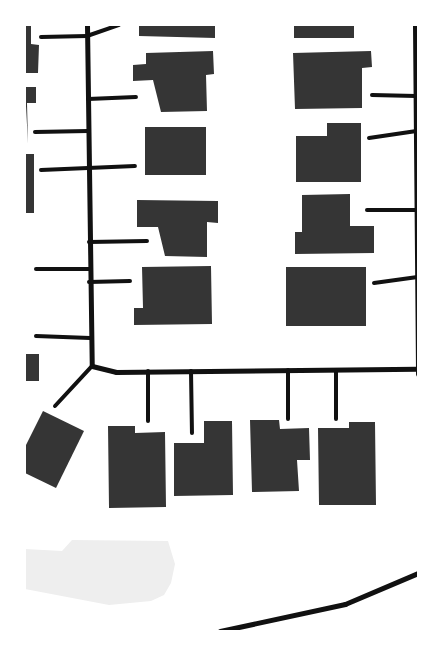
<!DOCTYPE html>
<html>
<head>
<meta charset="utf-8">
<style>
	body { margin:0 }
	#map { position:relative; width:443px; height:656px; overflow:hidden; background:#fff; font-family:"Roboto Condensed",sans-serif }
	div>[style] { position:absolute }
	[style*='--x'] { left:calc(var(--x)*1px); top:calc(var(--y)*1px); width:calc(var(--w)*1px); rotate:calc(var(--a)*1deg) }
	.green>* { inset:0; background:#eee }
	.building>* { inset:0; background:#353535; transform-origin:0 0 }
	.service>* { height:4px; margin:-2px; padding:0 2px; transform-origin:2px; border-radius:2px; background:#111 }
	.minor>* { height:5px; margin:-2.5px; padding:0 2.5px; transform-origin:2.5px; border-radius:2.5px; background:#111 }
	span { translate:-50% -50%; white-space:nowrap; text-align:center; line-height:1.15; -webkit-text-stroke:5px #fff; paint-order:stroke }
	.frame { position:absolute; inset:0; border:26px solid #fff; pointer-events:none }
</style>
</head>
<body>
<div id="map">
	<div class="green">
		<div style="clip-path:polygon(72px 540px,168px 541px,175px 564px,171px 583px,164px 595px,151px 601px,109px 605px,25px 589px,25px 549px,62px 551px)"></div>
	</div>
	<div class="building">
		<div style="clip-path:polygon(25px 25px,31px 25px,31px 44px,39px 45px,38px 73px,25px 73px)"></div>
		<div style="clip-path:polygon(139px 25px,215px 25px,215px 38px,139px 36px)"></div>
		<div style="left:294px;top:25px;width:60px;height:13px"></div>
		<div style="clip-path:polygon(213px 51px,214px 74px,206px 75px,207px 111px,161px 112px,153px 80px,133px 81px,133px 65px,146px 64px,146px 53px)"></div>
		<div style="clip-path:polygon(371px 51px,372px 67px,362px 68px,362px 108px,295px 109px,293px 53px)"></div>
		<div style="clip-path:polygon(25px 87px,36px 87px,36px 103px,27px 103px,28px 144px)"></div>
		<div style="clip-path:polygon(327px 123px,361px 123px,361px 182px,296px 182px,296px 136px,327px 136px)"></div>
		<div style="left:145px;top:127px;width:61px;height:48px"></div>
		<div style="left:25px;top:154px;width:9px;height:59px"></div>
		<div style="clip-path:polygon(350px 194px,350px 226px,374px 226px,374px 253px,295px 254px,295px 232px,302px 232px,302px 195px)"></div>
		<div style="clip-path:polygon(137px 200px,218px 201px,218px 223px,207px 222px,207px 257px,165px 256px,158px 227px,137px 227px)"></div>
		<div style="clip-path:polygon(211px 266px,212px 324px,134px 325px,134px 308px,143px 308px,142px 267px)"></div>
		<div style="left:366px;top:267px;width:59px;height:80px;rotate:90deg"></div>
		<div style="left:25px;top:354px;width:14px;height:27px"></div>
		<div style="clip-path:polygon(43px 411px,84px 431px,56px 488px,25px 473px,25px 447px)"></div>
		<div style="clip-path:polygon(250px 420px,279px 420px,280px 429px,309px 428px,310px 460px,297px 460px,299px 491px,252px 492px)"></div>
		<div style="clip-path:polygon(204px 421px,232px 421px,233px 495px,174px 496px,174px 443px,204px 443px)"></div>
		<div style="clip-path:polygon(349px 422px,375px 422px,376px 505px,319px 505px,318px 428px,349px 428px)"></div>
		<div style="clip-path:polygon(108px 426px,135px 426px,135px 433px,165px 432px,166px 507px,109px 508px)"></div>
	</div>
	<div class="service">
		<div style="--x:41;--y:37;--w:46;--a:-1.2"></div>
		<div style="--x:87;--y:36;--w:34;--a:-19"></div>
		<div style="--x:372;--y:95;--w:44;--a:1.3"></div>
		<div style="--x:88;--y:99;--w:48;--a:-2.4"></div>
		<div style="--x:35;--y:132;--w:53;--a:-1.1"></div>
		<div style="--x:369;--y:138;--w:48;--a:-8.5"></div>
		<div style="--x:41;--y:170;--w:94;--a:-2.4"></div>
		<div style="--x:367;--y:210;--w:49;--a:0"></div>
		<div style="--x:89;--y:242;--w:58;--a:-1"></div>
		<div style="--x:36;--y:269;--w:53;--a:0"></div>
		<div style="--x:89;--y:282;--w:41;--a:-1.4"></div>
		<div style="--x:374;--y:283;--w:44;--a:-7.8"></div>
		<div style="--x:36;--y:336;--w:54;--a:2.1"></div>
		<div style="--x:288;--y:370;--w:49;--a:90"></div>
		<div style="--x:336;--y:370;--w:49;--a:90"></div>
		<div style="--x:148;--y:371;--w:50;--a:90"></div>
		<div style="--x:191;--y:371;--w:62;--a:89.1"></div>
		<div style="--x:55;--y:406;--w:54;--a:-47.2"></div>
	</div>
	<div class="minor">
		<div style="--x:87;--y:25;--w:341;--a:89.2"></div>
		<div style="--x:92;--y:366;--w:25;--a:14"></div>
		<div style="--x:116;--y:372;--w:301;--a:-0.6"></div>
		<div style="--x:415;--y:25;--w:349;--a:89.5"></div>
		<div style="--x:220;--y:631;--w:128;--a:-12.2"></div>
		<div style="--x:345;--y:604;--w:79;--a:-23"></div>
	</div>
	<div class="frame"></div>
</div>
</body>
</html>
